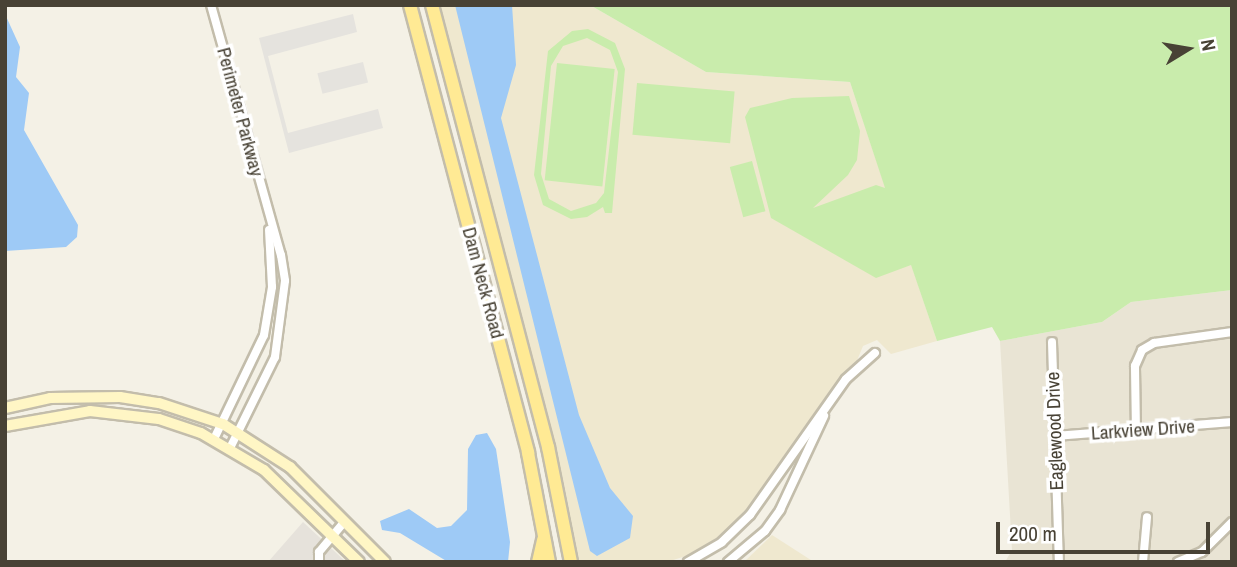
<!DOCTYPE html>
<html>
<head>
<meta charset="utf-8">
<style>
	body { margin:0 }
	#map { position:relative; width:1237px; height:567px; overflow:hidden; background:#f4f1e6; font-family:"Archivo Narrow",sans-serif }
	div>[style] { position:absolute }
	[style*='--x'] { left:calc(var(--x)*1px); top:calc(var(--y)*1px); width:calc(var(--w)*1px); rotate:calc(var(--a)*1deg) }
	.residential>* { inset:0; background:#e9e4d4 }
	.industrial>* { inset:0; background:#e6e2db }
	.education>* { inset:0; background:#efe8cf }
	.green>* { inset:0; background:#c9ecac; transform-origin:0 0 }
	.parking>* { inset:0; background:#e5e3de; transform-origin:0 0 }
	.water>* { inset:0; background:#9ecaf6 }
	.roads { filter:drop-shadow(2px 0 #c3bdab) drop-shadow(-2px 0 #c3bdab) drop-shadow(0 2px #c3bdab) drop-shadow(0 -2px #c3bdab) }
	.street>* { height:8px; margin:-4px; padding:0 4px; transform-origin:4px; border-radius:4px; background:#fff }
	.secondary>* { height:10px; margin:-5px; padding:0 5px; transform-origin:5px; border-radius:5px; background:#fff6c5 }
	.primary>* { height:12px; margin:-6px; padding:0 6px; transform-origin:6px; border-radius:6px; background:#ffea94 }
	span { translate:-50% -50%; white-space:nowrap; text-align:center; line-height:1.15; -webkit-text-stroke:7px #fff; paint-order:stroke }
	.street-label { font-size:19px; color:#484235 }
	.frame { position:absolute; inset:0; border:7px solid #484235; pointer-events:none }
	.north { position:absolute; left:1153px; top:14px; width:70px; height:70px; -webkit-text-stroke:5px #fff; paint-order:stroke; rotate:79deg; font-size:19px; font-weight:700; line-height:28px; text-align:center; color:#484235 }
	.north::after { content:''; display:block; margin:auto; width:24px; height:32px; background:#484235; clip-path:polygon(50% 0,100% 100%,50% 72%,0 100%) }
	.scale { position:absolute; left:996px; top:522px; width:214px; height:32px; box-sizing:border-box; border:4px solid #484235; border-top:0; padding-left:9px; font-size:21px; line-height:24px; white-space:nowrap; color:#484235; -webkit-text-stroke:5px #fff; paint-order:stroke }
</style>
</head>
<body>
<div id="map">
	<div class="residential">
		<div style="clip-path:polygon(1232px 290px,1232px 562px,1005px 562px,1012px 550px,1000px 341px,1102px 322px,1131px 302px)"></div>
	</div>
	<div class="industrial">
		<div style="clip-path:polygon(303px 522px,346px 562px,268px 562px)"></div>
	</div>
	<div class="education">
		<div style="clip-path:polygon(440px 5px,590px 5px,706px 72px,850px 82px,937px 341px,891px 354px,877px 340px,863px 346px,856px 363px,769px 485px,727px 533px,692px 554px,667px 562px,577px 562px,557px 459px)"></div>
		<div style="clip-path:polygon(772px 535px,814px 562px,744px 562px)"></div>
	</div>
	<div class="green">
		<div style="clip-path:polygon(590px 5px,1232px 5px,1232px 290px,1131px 302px,1102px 322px,1000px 341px,992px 327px,937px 341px,911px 265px,876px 278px,771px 218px,745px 117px,750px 108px,792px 98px,849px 96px,860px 131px,857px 160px,848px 175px,813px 208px,876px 185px,885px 188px,850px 82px,706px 72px)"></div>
		<div style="clip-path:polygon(evenodd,588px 29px,615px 43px,625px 69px,612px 213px,605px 213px,603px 207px,587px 217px,571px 219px,543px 205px,534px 175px,548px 51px,572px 31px,588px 29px,587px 38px,610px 50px,618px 72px,604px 193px,596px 203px,571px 211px,549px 199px,541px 174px,551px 66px,563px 46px,587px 38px)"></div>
		<div style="left:557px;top:63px;width:58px;height:118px;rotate:6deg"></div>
		<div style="left:637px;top:83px;width:98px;height:52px;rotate:5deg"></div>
		<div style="left:752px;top:161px;width:52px;height:23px;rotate:75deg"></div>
	</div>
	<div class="parking">
		<div style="clip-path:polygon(353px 14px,357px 32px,268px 56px,288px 133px,378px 109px,383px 128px,289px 153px,259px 38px)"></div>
		<div style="left:363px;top:62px;width:21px;height:47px;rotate:76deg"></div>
	</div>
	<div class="water">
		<div style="clip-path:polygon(455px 5px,512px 5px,516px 65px,501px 118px,579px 415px,610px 488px,633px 516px,630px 538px,597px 556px,590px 551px)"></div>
		<div style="clip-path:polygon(5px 14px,20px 47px,16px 77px,29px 93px,24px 130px,78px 225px,77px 237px,66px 247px,5px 251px)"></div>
		<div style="clip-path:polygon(487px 433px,496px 449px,510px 542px,508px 562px,448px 562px,400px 533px,382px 530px,380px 521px,409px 509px,437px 528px,451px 526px,467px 510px,468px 449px,476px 435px)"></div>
	</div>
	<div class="roads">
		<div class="street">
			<div style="--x:211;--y:5;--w:260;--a:74.4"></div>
			<div style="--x:281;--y:255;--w:26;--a:81"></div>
			<div style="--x:285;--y:281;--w:77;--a:97.5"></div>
			<div style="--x:275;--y:357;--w:102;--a:116.3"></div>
			<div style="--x:1052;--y:342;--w:220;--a:88.2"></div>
			<div style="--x:1136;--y:432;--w:66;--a:-90.9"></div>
			<div style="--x:1135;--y:366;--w:17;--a:-66"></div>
			<div style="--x:1142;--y:350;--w:14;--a:-30"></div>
			<div style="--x:1154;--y:343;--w:79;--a:-8"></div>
			<div style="--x:1055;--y:436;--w:178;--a:-4.5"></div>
			<div style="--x:214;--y:439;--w:115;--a:-64.3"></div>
			<div style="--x:264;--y:335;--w:49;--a:-80.5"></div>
			<div style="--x:272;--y:287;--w:57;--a:-93"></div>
			<div style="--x:319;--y:562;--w:10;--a:-90"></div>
			<div style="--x:319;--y:552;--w:40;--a:-50"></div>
			<div style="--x:688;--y:562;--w:39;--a:-30"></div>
			<div style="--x:722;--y:542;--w:39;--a:-44"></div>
			<div style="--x:750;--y:515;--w:166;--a:-54.8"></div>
			<div style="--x:846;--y:379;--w:39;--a:-42"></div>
			<div style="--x:728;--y:562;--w:48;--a:-40"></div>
			<div style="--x:765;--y:531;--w:26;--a:-54"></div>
			<div style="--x:780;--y:510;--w:104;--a:-64.9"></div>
			<div style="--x:1143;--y:562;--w:45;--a:-84.9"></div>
			<div style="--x:1178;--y:562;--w:26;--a:-23"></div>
			<div style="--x:1202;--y:552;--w:42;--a:-45"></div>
		</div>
		<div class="secondary">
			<div style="--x:5;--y:408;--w:46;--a:-12.5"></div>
			<div style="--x:50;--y:398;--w:70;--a:-0.8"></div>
			<div style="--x:120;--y:397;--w:39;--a:9"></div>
			<div style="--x:159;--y:403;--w:67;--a:18.2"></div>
			<div style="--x:223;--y:424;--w:80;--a:32.7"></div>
			<div style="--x:290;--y:467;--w:134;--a:45"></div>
			<div style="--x:5;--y:426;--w:86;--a:-10"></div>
			<div style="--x:90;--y:411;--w:69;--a:6.6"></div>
			<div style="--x:159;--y:419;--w:44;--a:18.4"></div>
			<div style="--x:201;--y:433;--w:73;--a:30.4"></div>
			<div style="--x:264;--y:470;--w:132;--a:44.1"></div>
		</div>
		<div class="primary">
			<div style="--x:410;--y:5;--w:463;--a:75.2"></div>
			<div style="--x:528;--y:453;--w:111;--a:79.1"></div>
			<div style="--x:432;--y:5;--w:457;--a:75.3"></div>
			<div style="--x:548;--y:447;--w:117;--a:78.7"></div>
			<div style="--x:538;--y:562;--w:23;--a:-77"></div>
		</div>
	</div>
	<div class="street-label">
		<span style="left:240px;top:112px;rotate:75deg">Perimeter Parkway</span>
		<span style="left:483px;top:283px;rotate:75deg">Dam Neck Road</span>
		<span style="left:1143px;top:430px;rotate:-4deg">Larkview Drive</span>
		<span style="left:1055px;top:431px;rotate:-92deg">Eaglewood Drive</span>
	</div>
	<div class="frame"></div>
	<div class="north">N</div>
	<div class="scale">200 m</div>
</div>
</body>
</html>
